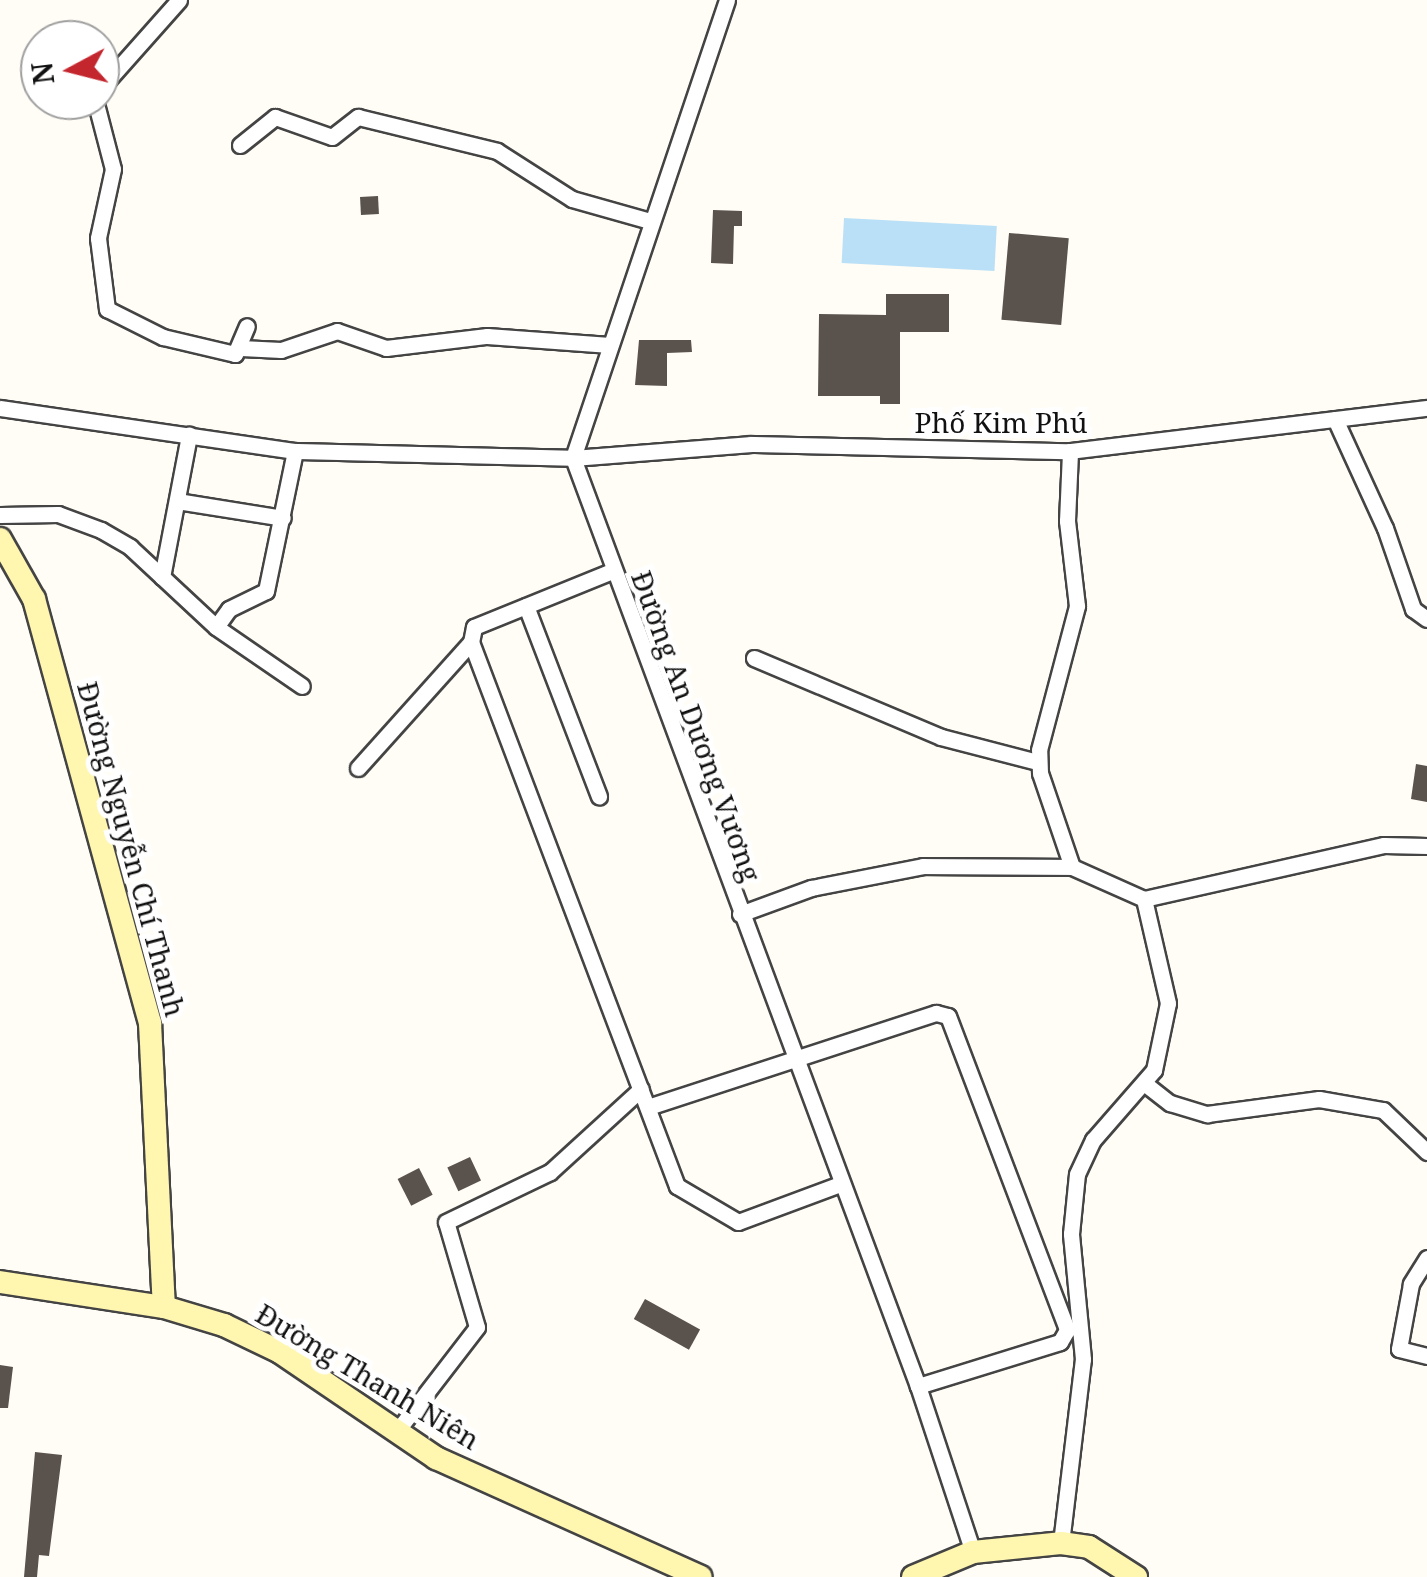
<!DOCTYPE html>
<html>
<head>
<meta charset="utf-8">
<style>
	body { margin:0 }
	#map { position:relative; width:1427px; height:1577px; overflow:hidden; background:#fffdf5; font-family:"Noto Serif",serif }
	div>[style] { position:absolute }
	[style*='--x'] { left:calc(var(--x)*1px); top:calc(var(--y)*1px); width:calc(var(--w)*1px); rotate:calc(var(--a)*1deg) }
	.water>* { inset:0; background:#b9e0f7; transform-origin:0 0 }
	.building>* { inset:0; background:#5a524d; transform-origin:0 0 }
	.roads { filter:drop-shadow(2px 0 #444) drop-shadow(-2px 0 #444) drop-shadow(0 2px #444) drop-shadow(0 -2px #444) }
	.street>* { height:15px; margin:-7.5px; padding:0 7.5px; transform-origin:7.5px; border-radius:7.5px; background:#fff }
	.secondary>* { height:22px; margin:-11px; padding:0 11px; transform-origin:11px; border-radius:11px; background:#fff6b0 }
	span { translate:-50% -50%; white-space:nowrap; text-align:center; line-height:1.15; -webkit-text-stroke:10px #fff; paint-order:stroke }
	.street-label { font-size:28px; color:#111 }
	.north { position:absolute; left:20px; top:20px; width:100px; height:100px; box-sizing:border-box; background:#fff; border:2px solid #a0a0a0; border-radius:50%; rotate:263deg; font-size:28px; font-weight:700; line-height:40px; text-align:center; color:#111 }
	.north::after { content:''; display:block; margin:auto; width:35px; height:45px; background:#c4262e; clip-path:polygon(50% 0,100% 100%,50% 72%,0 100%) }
</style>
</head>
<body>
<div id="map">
	<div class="water">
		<div style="left:844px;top:218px;width:153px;height:45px;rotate:3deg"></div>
	</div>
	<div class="building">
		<div style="left:378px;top:196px;width:18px;height:18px;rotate:87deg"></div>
		<div style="clip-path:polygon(713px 210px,742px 211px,742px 226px,734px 226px,733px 264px,711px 263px)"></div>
		<div style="left:1009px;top:233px;width:60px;height:87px;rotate:5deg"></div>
		<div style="clip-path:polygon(886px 294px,949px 294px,949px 332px,900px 332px,900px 404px,880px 404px,880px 396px,818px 396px,819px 314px,886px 315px)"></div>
		<div style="clip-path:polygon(639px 340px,691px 340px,692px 352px,667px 353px,667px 386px,635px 385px)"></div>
		<div style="clip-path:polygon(1416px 764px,1427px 766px,1427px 802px,1411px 799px)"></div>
		<div style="left:470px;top:1157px;width:26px;height:25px;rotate:65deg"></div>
		<div style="left:419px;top:1168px;width:30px;height:24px;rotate:63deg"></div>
		<div style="left:645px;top:1299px;width:63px;height:23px;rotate:29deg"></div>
		<div style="clip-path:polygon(0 1365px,13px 1367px,8px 1408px,0 1408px)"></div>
		<div style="clip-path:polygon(35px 1452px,62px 1455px,49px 1556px,39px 1555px,37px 1577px,24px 1577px)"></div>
	</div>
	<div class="roads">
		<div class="street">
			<div style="--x:727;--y:0;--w:483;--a:108.6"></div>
			<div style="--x:573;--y:458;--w:179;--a:-4.5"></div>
			<div style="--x:751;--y:444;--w:319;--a:1.3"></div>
			<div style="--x:1070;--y:451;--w:360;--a:-6.9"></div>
			<div style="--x:100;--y:89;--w:119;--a:-48.4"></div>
			<div style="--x:95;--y:100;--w:71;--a:75.4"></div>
			<div style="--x:113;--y:169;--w:71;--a:102.3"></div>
			<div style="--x:98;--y:238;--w:72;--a:82.8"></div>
			<div style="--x:107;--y:309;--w:63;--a:26.6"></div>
			<div style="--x:163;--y:337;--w:74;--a:13.3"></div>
			<div style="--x:235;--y:354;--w:30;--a:-67"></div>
			<div style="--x:240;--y:145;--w:45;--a:-38.7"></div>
			<div style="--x:275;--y:117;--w:60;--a:19.3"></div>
			<div style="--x:332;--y:137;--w:33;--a:-38"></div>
			<div style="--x:358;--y:117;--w:143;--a:13.7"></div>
			<div style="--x:497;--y:151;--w:89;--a:32.6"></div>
			<div style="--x:572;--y:199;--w:81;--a:15.8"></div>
			<div style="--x:241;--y:348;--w:40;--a:2.9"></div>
			<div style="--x:281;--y:350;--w:59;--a:-18.7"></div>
			<div style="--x:337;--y:331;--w:52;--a:19.1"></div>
			<div style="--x:386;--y:348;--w:102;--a:-6.8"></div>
			<div style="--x:487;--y:336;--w:123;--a:4.2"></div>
			<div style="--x:0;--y:408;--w:298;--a:8.3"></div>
			<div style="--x:295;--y:451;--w:278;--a:1.4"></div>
			<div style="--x:573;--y:458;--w:990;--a:69.61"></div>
			<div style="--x:918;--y:1386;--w:175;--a:71.7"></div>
			<div style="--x:1335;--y:419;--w:120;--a:65.4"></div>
			<div style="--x:1385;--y:528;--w:86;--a:70.9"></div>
			<div style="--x:1413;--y:609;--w:17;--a:36"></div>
			<div style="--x:177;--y:501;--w:107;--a:9.1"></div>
			<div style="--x:0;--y:515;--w:58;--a:-1"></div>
			<div style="--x:58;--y:514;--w:46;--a:20.4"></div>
			<div style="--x:101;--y:530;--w:34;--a:30"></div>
			<div style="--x:130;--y:547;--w:117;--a:42.9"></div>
			<div style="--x:216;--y:627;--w:104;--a:34.5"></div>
			<div style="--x:612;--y:571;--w:149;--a:157.9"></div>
			<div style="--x:474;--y:627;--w:15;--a:101"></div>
			<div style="--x:471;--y:642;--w:582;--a:69.26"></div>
			<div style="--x:677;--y:1186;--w:71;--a:30.5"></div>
			<div style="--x:738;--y:1222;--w:109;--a:-20.4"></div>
			<div style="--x:162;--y:577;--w:145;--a:-79.2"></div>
			<div style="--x:526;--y:606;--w:204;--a:69"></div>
			<div style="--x:216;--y:627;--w:22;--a:-54"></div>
			<div style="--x:229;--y:609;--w:41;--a:-25.9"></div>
			<div style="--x:266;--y:591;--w:143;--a:-78.3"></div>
			<div style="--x:754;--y:658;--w:203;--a:22.9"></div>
			<div style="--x:941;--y:737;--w:100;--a:14.5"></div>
			<div style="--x:358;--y:768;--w:169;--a:-48.1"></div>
			<div style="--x:1144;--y:899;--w:246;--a:-12.7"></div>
			<div style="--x:1384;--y:845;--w:43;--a:1.3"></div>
			<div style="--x:740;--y:914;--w:76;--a:-20.1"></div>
			<div style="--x:811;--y:888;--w:114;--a:-11.1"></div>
			<div style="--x:923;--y:866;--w:149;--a:0.4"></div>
			<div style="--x:1144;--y:1083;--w:33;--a:38"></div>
			<div style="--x:1170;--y:1103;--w:39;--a:17"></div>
			<div style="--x:1207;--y:1114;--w:113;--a:-7.6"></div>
			<div style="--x:1319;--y:1099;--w:65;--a:9.8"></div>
			<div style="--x:1383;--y:1110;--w:61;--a:43.7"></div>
			<div style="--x:648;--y:1107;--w:303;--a:-18.1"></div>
			<div style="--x:936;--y:1013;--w:12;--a:14"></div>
			<div style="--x:948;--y:1016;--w:336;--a:69.2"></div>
			<div style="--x:1067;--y:1330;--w:14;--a:120"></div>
			<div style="--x:1060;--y:1342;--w:149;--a:162.8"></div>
			<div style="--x:1427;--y:1258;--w:31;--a:122"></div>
			<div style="--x:1411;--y:1284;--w:66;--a:100.5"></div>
			<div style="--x:1399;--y:1349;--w:29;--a:14"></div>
			<div style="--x:397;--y:1431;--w:131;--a:-52.4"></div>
			<div style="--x:477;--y:1327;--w:109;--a:-106.4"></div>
			<div style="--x:446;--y:1222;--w:115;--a:-25.7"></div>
			<div style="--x:550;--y:1172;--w:123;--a:-42.4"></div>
			<div style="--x:1061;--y:1543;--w:185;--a:-83.2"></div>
			<div style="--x:1083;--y:1359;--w:126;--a:-95.5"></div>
			<div style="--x:1071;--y:1234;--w:60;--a:-84.3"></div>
			<div style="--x:1077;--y:1174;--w:38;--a:-65"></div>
			<div style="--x:1093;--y:1140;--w:93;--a:-48.9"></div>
			<div style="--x:1154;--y:1070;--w:68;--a:-78.2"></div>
			<div style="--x:1168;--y:1003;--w:107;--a:-103"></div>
			<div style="--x:1144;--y:899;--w:79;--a:-156"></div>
			<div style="--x:1072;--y:867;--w:99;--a:-108.8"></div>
			<div style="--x:1040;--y:773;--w:23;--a:-92"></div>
			<div style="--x:1039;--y:750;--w:149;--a:-75.2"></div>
			<div style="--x:1077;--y:606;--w:86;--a:-96.7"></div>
			<div style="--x:1067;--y:521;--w:70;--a:-87.5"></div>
		</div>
		<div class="secondary">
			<div style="--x:0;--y:539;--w:69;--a:60.5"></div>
			<div style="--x:34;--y:599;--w:440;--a:74.7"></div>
			<div style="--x:150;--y:1023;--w:284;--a:87.2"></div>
			<div style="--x:0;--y:1282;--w:166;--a:8.7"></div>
			<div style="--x:164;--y:1307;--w:63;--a:16.7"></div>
			<div style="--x:224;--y:1325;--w:62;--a:25.7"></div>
			<div style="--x:280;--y:1352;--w:189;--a:34.2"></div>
			<div style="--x:436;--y:1458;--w:290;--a:24.2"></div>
			<div style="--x:913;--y:1577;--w:65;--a:-22.6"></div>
			<div style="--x:973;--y:1552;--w:88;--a:-5.8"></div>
			<div style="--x:1061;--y:1543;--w:28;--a:8"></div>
			<div style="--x:1089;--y:1547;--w:56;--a:32.6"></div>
		</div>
	</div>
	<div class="street-label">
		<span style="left:1001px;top:422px">Phố Kim Phú</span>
		<span style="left:697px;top:726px;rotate:70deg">Đường An Dương Vương</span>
		<span style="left:132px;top:849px;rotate:75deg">Đường Nguyễn Chí Thanh</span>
		<span style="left:368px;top:1376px;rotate:31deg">Đường Thanh Niên</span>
	</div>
	<div class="north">N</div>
</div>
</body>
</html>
